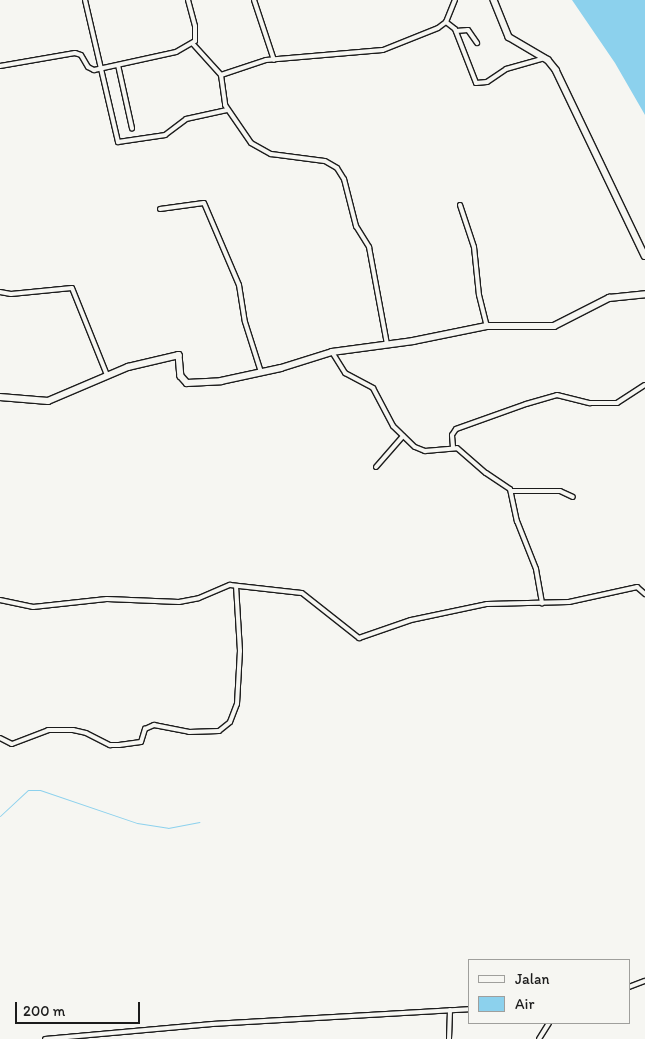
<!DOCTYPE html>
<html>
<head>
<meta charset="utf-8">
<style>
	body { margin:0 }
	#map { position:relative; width:645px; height:1039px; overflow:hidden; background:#f6f6f2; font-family:Itim,sans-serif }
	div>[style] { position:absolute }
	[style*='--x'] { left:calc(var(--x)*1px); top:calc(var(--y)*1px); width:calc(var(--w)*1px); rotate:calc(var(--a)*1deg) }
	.water>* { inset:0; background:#8cd1ed }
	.stream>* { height:1px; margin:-0.5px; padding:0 0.5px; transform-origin:0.5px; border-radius:0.5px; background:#8cd1ed }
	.roads { filter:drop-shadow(1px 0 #1c1c1c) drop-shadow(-1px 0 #1c1c1c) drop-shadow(0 1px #1c1c1c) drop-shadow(0 -1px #1c1c1c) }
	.street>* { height:4px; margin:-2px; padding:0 2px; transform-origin:2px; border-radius:2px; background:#f6f6f2 }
	.secondary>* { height:5.5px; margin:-2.75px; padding:0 2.75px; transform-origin:2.75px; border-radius:2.75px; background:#f6f6f2 }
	span { translate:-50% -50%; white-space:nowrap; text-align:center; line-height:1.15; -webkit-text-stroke:4px #f6f6f2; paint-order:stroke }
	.legend { position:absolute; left:468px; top:959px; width:162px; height:65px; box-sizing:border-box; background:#f6f6f2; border:1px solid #9f9f9c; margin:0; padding:6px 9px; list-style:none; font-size:15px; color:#1c1c1c }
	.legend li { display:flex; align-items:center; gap:10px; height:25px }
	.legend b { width:25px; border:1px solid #9f9f9c }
	.scale { position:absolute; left:15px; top:1002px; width:125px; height:22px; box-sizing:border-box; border:2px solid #1c1c1c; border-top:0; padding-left:6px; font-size:15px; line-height:18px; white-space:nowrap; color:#1c1c1c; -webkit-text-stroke:4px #f6f6f2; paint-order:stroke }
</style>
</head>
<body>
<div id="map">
	<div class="water">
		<div style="clip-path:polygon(572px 0,645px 0,645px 115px,615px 63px)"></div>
	</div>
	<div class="stream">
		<div style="--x:0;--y:816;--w:38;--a:-43"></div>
		<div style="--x:28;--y:790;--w:12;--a:0"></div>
		<div style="--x:40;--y:790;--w:102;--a:18.8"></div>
		<div style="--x:137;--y:823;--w:31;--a:9"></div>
		<div style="--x:168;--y:828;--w:32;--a:-11"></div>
	</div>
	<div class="roads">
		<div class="street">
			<div style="--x:85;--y:0;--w:146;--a:76.9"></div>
			<div style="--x:118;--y:142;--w:48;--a:-8.5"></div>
			<div style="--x:165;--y:135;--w:26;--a:-37"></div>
			<div style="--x:186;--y:119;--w:42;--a:-12.4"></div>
			<div style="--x:254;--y:0;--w:63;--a:71.6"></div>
			<div style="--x:446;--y:22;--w:11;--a:38"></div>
			<div style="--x:455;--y:29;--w:58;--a:68.7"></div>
			<div style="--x:476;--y:83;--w:11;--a:-5"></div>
			<div style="--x:487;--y:82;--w:23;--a:-34"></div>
			<div style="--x:506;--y:69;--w:41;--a:-15.8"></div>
			<div style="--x:456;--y:31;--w:12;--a:-5"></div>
			<div style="--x:468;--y:30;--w:16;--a:55"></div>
			<div style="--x:193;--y:44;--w:42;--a:47.9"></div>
			<div style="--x:221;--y:75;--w:30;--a:82"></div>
			<div style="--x:225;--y:105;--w:46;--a:55.6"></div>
			<div style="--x:251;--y:143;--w:23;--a:29"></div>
			<div style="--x:271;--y:154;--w:54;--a:7.4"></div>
			<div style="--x:325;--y:161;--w:14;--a:30"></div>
			<div style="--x:337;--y:168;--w:13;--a:58"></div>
			<div style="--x:344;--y:179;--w:49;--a:75.7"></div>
			<div style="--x:356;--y:226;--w:25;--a:58"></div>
			<div style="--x:369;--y:247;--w:99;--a:79.5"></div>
			<div style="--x:118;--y:65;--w:65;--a:77.5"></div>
			<div style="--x:0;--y:66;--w:76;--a:-9.8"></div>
			<div style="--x:75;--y:53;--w:6;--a:18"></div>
			<div style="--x:81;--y:55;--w:14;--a:60"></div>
			<div style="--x:88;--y:67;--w:7;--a:27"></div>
			<div style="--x:94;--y:70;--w:84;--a:-12.4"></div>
			<div style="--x:176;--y:52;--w:22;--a:-30"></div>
			<div style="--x:195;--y:41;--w:15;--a:-90"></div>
			<div style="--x:195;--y:26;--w:27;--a:-105"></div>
			<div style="--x:221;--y:75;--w:47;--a:-18.4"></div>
			<div style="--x:266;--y:60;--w:117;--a:-4.9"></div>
			<div style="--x:383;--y:50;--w:59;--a:-21.8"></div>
			<div style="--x:438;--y:28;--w:10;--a:-37"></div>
			<div style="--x:446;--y:22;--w:24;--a:-68"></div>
			<div style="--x:460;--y:205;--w:44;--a:71.6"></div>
			<div style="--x:474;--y:247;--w:48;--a:84.1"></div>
			<div style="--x:479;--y:295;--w:32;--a:76"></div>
			<div style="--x:160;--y:209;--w:44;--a:-7.8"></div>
			<div style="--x:204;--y:203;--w:89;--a:66.9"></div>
			<div style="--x:239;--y:285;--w:37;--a:81"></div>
			<div style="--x:245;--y:322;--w:52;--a:72.3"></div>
			<div style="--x:0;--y:292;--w:11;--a:10"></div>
			<div style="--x:11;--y:294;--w:61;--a:-5.6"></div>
			<div style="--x:72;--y:288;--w:94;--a:68.1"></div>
			<div style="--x:332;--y:352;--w:25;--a:58"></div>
			<div style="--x:345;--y:373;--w:32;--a:28"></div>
			<div style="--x:373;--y:388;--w:43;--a:62.2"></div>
			<div style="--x:393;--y:426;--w:30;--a:44"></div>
			<div style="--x:415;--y:447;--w:11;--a:22"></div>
			<div style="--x:425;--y:451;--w:32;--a:-5"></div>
			<div style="--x:457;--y:448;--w:38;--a:41"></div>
			<div style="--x:486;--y:473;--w:29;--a:34"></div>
			<div style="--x:510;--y:489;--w:33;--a:78"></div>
			<div style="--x:517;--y:521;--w:52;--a:68.4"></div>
			<div style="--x:536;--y:569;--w:35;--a:80"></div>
			<div style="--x:453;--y:447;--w:12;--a:-95"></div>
			<div style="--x:452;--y:435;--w:7;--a:-56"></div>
			<div style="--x:456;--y:429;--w:74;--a:-19.7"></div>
			<div style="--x:526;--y:404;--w:32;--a:-16"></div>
			<div style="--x:557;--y:395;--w:34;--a:14"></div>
			<div style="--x:590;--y:403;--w:27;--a:0"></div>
			<div style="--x:617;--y:403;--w:33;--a:-33"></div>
			<div style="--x:376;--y:467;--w:41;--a:-48.9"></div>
			<div style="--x:512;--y:491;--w:48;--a:0"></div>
			<div style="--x:560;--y:491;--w:14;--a:25"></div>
			<div style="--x:0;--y:600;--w:34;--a:12"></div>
			<div style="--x:33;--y:607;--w:74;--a:-6.2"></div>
			<div style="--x:107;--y:599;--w:72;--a:2.4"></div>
			<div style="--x:179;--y:602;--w:20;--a:-11"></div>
			<div style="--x:199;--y:598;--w:34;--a:-23"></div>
			<div style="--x:230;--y:585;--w:72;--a:6.3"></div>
			<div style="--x:302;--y:593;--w:73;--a:38.3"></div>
			<div style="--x:359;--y:638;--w:55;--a:-19.1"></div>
			<div style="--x:411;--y:620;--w:78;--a:-11.9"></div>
			<div style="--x:487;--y:604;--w:82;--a:-1.4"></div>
			<div style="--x:569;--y:602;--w:70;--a:-12.4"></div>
			<div style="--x:637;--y:587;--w:11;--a:41"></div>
			<div style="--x:0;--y:738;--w:13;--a:27"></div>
			<div style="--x:12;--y:744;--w:39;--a:-21"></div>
			<div style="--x:48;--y:730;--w:25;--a:0"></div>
			<div style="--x:73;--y:730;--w:13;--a:13"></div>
			<div style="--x:86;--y:733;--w:27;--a:27"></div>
			<div style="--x:110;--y:745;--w:9;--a:0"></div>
			<div style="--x:119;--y:745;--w:22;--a:-8"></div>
			<div style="--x:141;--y:742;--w:14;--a:-73"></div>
			<div style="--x:145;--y:729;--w:10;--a:-24"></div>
			<div style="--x:154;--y:725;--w:36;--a:11"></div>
			<div style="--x:189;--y:732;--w:30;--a:-2"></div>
			<div style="--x:219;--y:731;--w:14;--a:-39"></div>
			<div style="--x:230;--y:722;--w:19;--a:-69"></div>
			<div style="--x:237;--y:704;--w:53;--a:-86.8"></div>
			<div style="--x:240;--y:651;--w:65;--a:-93.5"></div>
			<div style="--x:629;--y:987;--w:17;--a:-21"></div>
			<div style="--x:45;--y:1039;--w:168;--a:-5.1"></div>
			<div style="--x:212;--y:1024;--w:257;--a:-3.3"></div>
			<div style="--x:449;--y:1039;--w:29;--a:-88"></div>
			<div style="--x:539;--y:1039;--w:19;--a:-58"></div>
		</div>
		<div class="secondary">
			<div style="--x:494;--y:0;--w:40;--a:68"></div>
			<div style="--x:509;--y:37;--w:45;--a:30.5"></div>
			<div style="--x:548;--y:60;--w:13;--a:51"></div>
			<div style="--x:556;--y:70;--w:206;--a:64.4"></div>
			<div style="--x:0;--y:397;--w:48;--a:4.8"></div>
			<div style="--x:48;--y:401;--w:87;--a:-23"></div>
			<div style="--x:128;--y:367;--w:52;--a:-13.2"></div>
			<div style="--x:179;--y:355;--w:21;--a:85"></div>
			<div style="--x:181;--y:376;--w:9;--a:49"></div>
			<div style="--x:187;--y:383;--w:34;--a:-3"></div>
			<div style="--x:221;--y:381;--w:61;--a:-12.2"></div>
			<div style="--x:281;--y:368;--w:53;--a:-17.4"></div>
			<div style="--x:332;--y:352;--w:82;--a:-7.7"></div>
			<div style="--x:413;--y:341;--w:76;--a:-11.5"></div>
			<div style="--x:487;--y:326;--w:67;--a:0"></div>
			<div style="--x:554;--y:326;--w:62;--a:-27"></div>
			<div style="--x:609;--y:298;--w:36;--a:-6"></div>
		</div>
	</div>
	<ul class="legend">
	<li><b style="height:6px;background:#f6f6f2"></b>Jalan</li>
	<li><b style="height:14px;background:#8cd1ed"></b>Air</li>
	</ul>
	<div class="scale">200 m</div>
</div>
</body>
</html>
